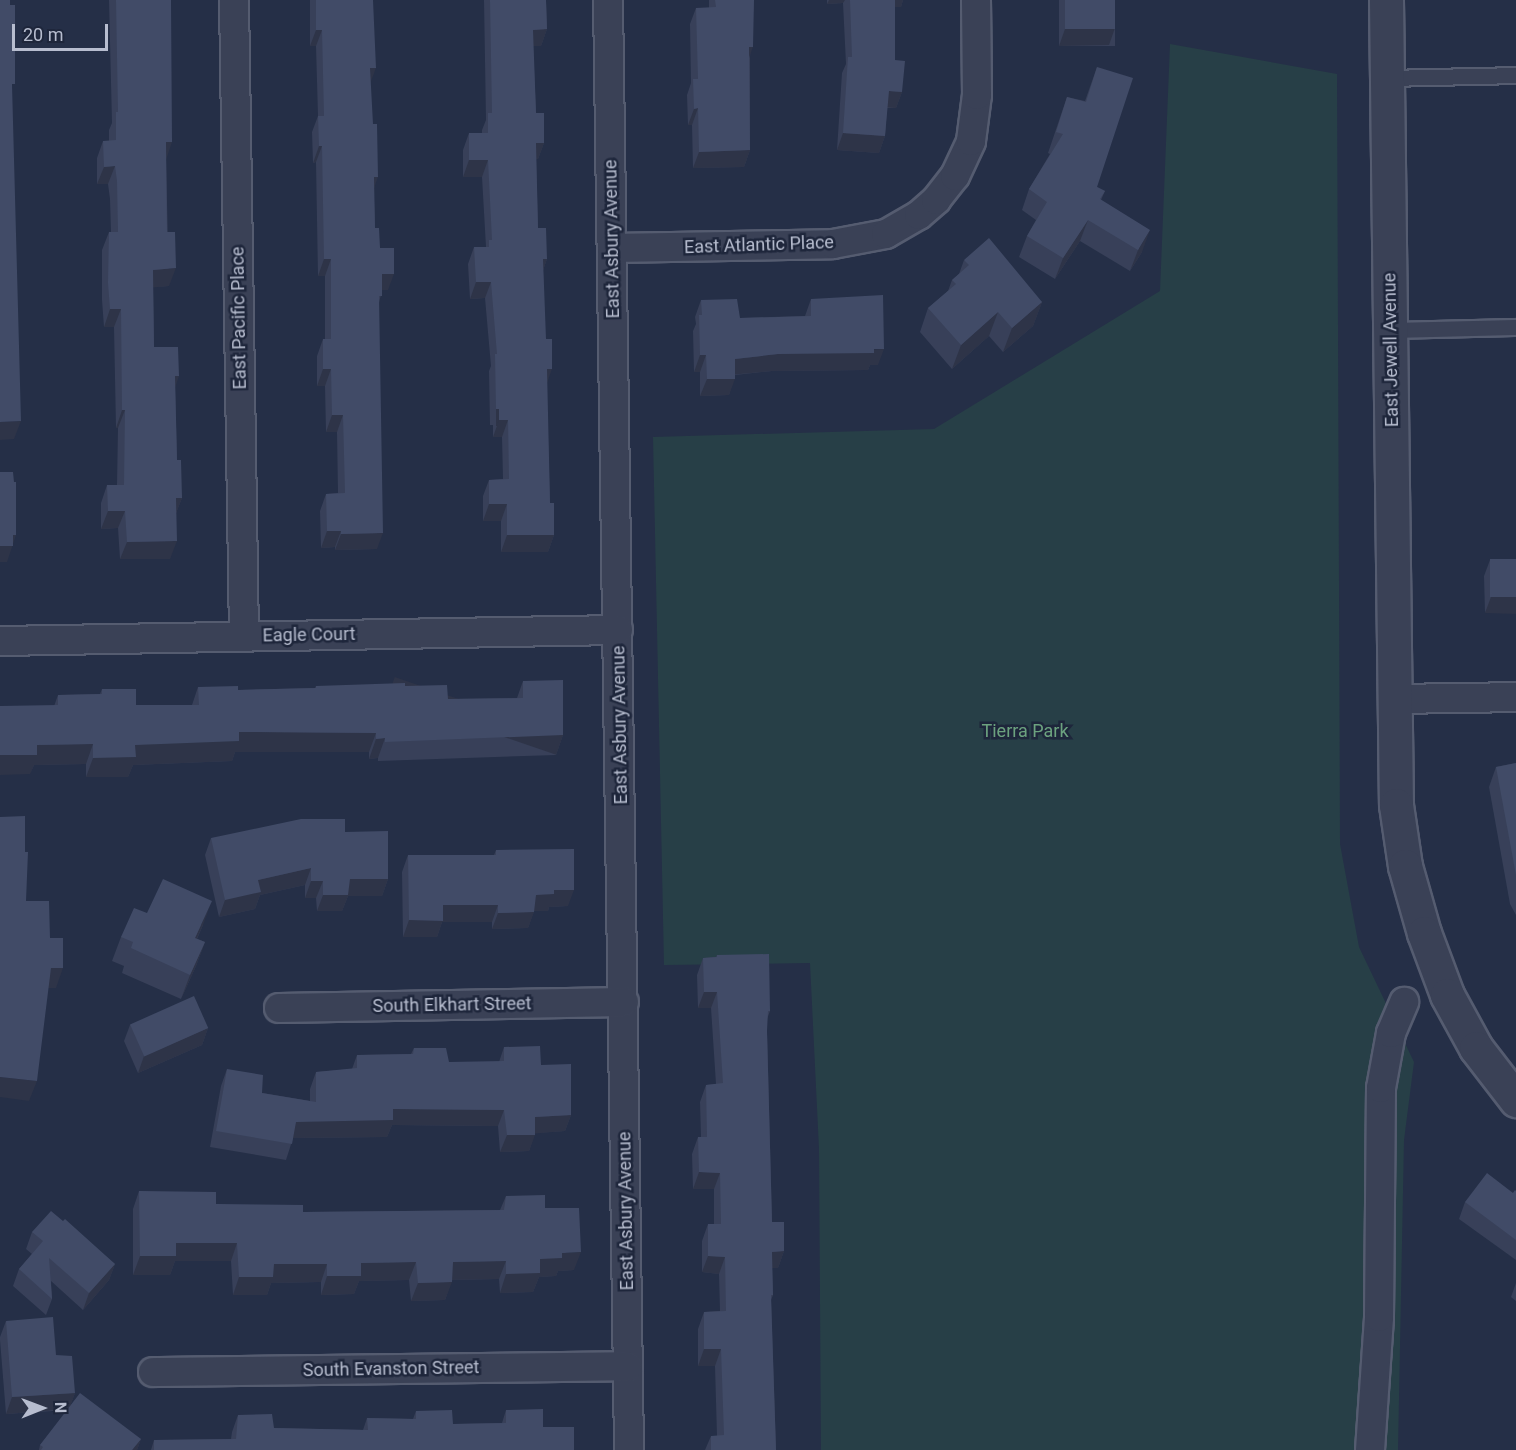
<!DOCTYPE html>
<html>
<head>
<meta charset="utf-8">
<style>
	body { margin:0 }
	#map { position:relative; width:1516px; height:1450px; overflow:hidden; background:#252f47; font-family:Roboto,sans-serif }
	div>[style] { position:absolute }
	[style*='--x'] { left:calc(var(--x)*1px); top:calc(var(--y)*1px); width:calc(var(--w)*1px); rotate:calc(var(--a)*1deg) }
	.green>* { inset:0; background:#273f47 }
	.roads { filter:drop-shadow(2px 0 #555c70) drop-shadow(-2px 0 #555c70) drop-shadow(0 2px #555c70) drop-shadow(0 -2px #555c70) }
	.service>* { height:15px; margin:-7.5px; padding:0 7.5px; transform-origin:7.5px; border-radius:7.5px; background:#3a4156 }
	.minor>* { height:28px; margin:-14px; padding:0 14px; transform-origin:14px; border-radius:14px; background:#3a4156 }
	.tertiary>* { height:33px; margin:-16.5px; padding:0 16.5px; transform-origin:16.5px; border-radius:16.5px; background:#3a4156 }
	.wall>* { inset:0; background:#384059; transform-origin:0 0 }
	.shaded-wall>* { inset:0; background:#2e3448; transform-origin:0 0 }
	.building>* { inset:0; background:#414b67; transform-origin:0 0 }
	span { translate:-50% -50%; white-space:nowrap; text-align:center; line-height:1.15; -webkit-text-stroke:5px #1e263b; paint-order:stroke }
	.street-label { font-size:18px; color:#b7bdcf }
	.park-label { font-size:18px; color:#6ca27f }
	.north { position:absolute; left:12px; top:1378px; width:60px; height:60px; -webkit-text-stroke:4px #1e263b; paint-order:stroke; rotate:89deg; font-size:16px; font-weight:700; line-height:24px; text-align:center; color:#b7bdcf }
	.north::after { content:''; display:block; margin:auto; width:21px; height:27px; background:#b7bdcf; clip-path:polygon(50% 0,100% 100%,50% 72%,0 100%) }
	.scale { position:absolute; left:12px; top:24px; width:96px; height:27px; box-sizing:border-box; border:3px solid #b7bdcf; border-top:0; padding-left:8px; font-size:18px; line-height:21px; white-space:nowrap; color:#b7bdcf; -webkit-text-stroke:4px #1e263b; paint-order:stroke }
</style>
</head>
<body>
<div id="map">
	<div class="green">
		<div style="clip-path:polygon(1170px 44px,1337px 74px,1340px 844px,1359px 947px,1414px 1062px,1404px 1140px,1398px 1450px,821px 1450px,819px 1149px,810px 963px,664px 965px,653px 437px,934px 429px,1160px 291px)"></div>
	</div>
	<div class="roads">
		<div class="service">
			<div style="--x:1387;--y:78;--w:129;--a:-1.3"></div>
			<div style="--x:1390;--y:330;--w:126;--a:-1.4"></div>
		</div>
		<div class="minor">
			<div style="--x:234;--y:0;--w:637;--a:89.1"></div>
			<div style="--x:608;--y:0;--w:1450;--a:89.17"></div>
			<div style="--x:612;--y:248;--w:221;--a:-1"></div>
			<div style="--x:833;--y:244;--w:54;--a:-10.7"></div>
			<div style="--x:886;--y:234;--w:38;--a:-30"></div>
			<div style="--x:919;--y:215;--w:23;--a:-41"></div>
			<div style="--x:936;--y:200;--w:31;--a:-52"></div>
			<div style="--x:955;--y:176;--w:38;--a:-65"></div>
			<div style="--x:971;--y:141;--w:46;--a:-82.6"></div>
			<div style="--x:977;--y:95;--w:95;--a:-90.6"></div>
			<div style="--x:0;--y:641;--w:618;--a:-1.02"></div>
			<div style="--x:1395;--y:699;--w:121;--a:-0.9"></div>
			<div style="--x:279;--y:1008;--w:345;--a:-1"></div>
			<div style="--x:153;--y:1372;--w:475;--a:-0.7"></div>
			<div style="--x:1370;--y:1450;--w:133;--a:-86.1"></div>
			<div style="--x:1379;--y:1317;--w:229;--a:-89.5"></div>
			<div style="--x:1381;--y:1088;--w:56;--a:-79.7"></div>
			<div style="--x:1391;--y:1033;--w:34;--a:-67"></div>
		</div>
		<div class="tertiary">
			<div style="--x:1386;--y:0;--w:805;--a:89.29"></div>
			<div style="--x:1396;--y:805;--w:62;--a:81.6"></div>
			<div style="--x:1405;--y:866;--w:70;--a:74.2"></div>
			<div style="--x:1424;--y:933;--w:66;--a:69.6"></div>
			<div style="--x:1447;--y:995;--w:60;--a:61.3"></div>
			<div style="--x:1476;--y:1048;--w:66;--a:52.4"></div>
		</div>
	</div>
	<div class="wall">
		<div style="clip-path:polygon(109px 0,171px 0,166px 159px,169px 286px,153px 287px,154px 347px,175px 386px,177px 460px,182px 498px,176px 513px,170px 559px,120px 559px,118px 528px,101px 529px,101px 503px,107px 485px,117px 485px,118px 428px,116px 428px,114px 327px,104px 327px,102px 300px,102px 250px,109px 232px,111px 232px,110px 199px,108px 184px,97px 184px,97px 158px,103px 141px,109px 141px,109px 130px,112px 123px)"></div>
		<div style="clip-path:polygon(310px 0,373px 0,370px 82px,375px 228px,380px 248px,388px 290px,382px 290px,379px 303px,377px 549px,335px 550px,335px 547px,321px 548px,320px 511px,326px 494px,338px 493px,337px 432px,326px 432px,325px 386px,317px 386px,317px 356px,323px 339px,325px 339px,325px 276px,318px 276px,316px 162px,313px 163px,312px 132px,318px 116px,316px 46px,310px 46px)"></div>
		<div style="clip-path:polygon(484px 0,546px 0,547px 29px,541px 46px,533px 46px,536px 113px,544px 143px,538px 159px,536px 159px,538px 228px,547px 259px,543px 270px,550px 503px,554px 535px,548px 552px,501px 552px,501px 521px,483px 521px,483px 496px,489px 480px,503px 479px,502px 437px,493px 437px,493px 425px,490px 425px,489px 371px,491px 366px,485px 298px,470px 299px,468px 264px,474px 247px,486px 247px,482px 177px,463px 177px,463px 150px,469px 133px,482px 133px,482px 130px,486px 120px)"></div>
		<div style="clip-path:polygon(709px 0,754px 0,750px 57px,750px 150px,744px 167px,693px 168px,692px 125px,688px 125px,687px 95px,691px 83px,690px 24px,696px 8px,709px 8px)"></div>
		<div style="clip-path:polygon(827px 0,903px 0,901px 7px,895px 7px,895px 60px,902px 92px,896px 108px,887px 108px,885px 136px,879px 153px,837px 150px,842px 73px,846px 64px,843px 3px,827px 4px)"></div>
		<div style="left:1059px;top:0;width:56px;height:46px"></div>
		<div style="clip-path:polygon(1097px 67px,1097px 187px,1105px 191px,1101px 200px,1142px 252px,1130px 271px,1080px 241px,1055px 279px,1019px 257px,1027px 236px,1036px 220px,1022px 210px,1029px 189px,1050px 154px,1048px 153px,1067px 97px,1085px 101px)"></div>
		<div style="clip-path:polygon(964px 260px,1042px 302px,1033px 326px,1003px 352px,989px 336px,952px 369px,920px 332px,928px 308px,948px 291px,952px 280px,959px 274px)"></div>
		<div style="clip-path:polygon(811px 299px,878px 365px,870px 365px,868px 370px,772px 371px,735px 375px,729px 395px,700px 396px,700px 372px,694px 372px,693px 331px,696px 324px,695px 317px,701px 300px,740px 318px,805px 316px)"></div>
		<div style="clip-path:polygon(1516px 559px,1485px 613px,1484px 576px,1490px 560px)"></div>
		<div style="clip-path:polygon(523px 681px,563px 735px,556px 755px,378px 761px,378px 758px,369px 759px,369px 752px,235px 752px,232px 761px,133px 765px,128px 777px,86px 777px,86px 764px,34px 765px,30px 774px,58px 695px,100px 694px,102px 689px,136px 705px,192px 705px,198px 687px,238px 690px,315px 688px,316px 686px,405px 686px,448px 699px,517px 698px)"></div>
		<div style="clip-path:polygon(1516px 763px,1516px 915px,1510px 904px,1489px 787px,1496px 767px)"></div>
		<div style="clip-path:polygon(345px 832px,388px 879px,382px 896px,348px 896px,342px 911px,317px 911px,316px 898px,305px 898px,305px 885px,260px 895px,255px 909px,219px 917px,205px 855px,211px 838px)"></div>
		<div style="clip-path:polygon(496px 850px,568px 906px,549px 907px,548px 911px,534px 911px,528px 928px,492px 929px,492px 922px,442px 922px,437px 937px,403px 937px,402px 872px,408px 855px,494px 855px)"></div>
		<div style="clip-path:polygon(147px 913px,203px 925px,197px 939px,205px 942px,196px 966px,181px 999px,122px 973px,124px 966px,112px 961px,121px 937px)"></div>
		<div style="clip-path:polygon(717px 955px,770px 1011px,767px 1019px,767px 1031px,772px 1222px,784px 1251px,778px 1268px,772px 1268px,773px 1295px,771px 1300px,776px 1450px,705px 1450px,711px 1436px,717px 1436px,715px 1366px,698px 1366px,698px 1329px,704px 1312px,720px 1311px,719px 1274px,702px 1272px,702px 1241px,708px 1224px,714px 1224px,714px 1189px,693px 1189px,692px 1154px,698px 1137px,701px 1137px,700px 1102px,706px 1085px,716px 1084px,711px 1008px,698px 1008px,697px 975px,703px 958px,716px 957px)"></div>
		<div style="clip-path:polygon(130px 1025px,208px 1028px,202px 1045px,138px 1073px,124px 1041px)"></div>
		<div style="clip-path:polygon(504px 1047px,541px 1065px,571px 1115px,565px 1131px,535px 1133px,529px 1151px,500px 1152px,498px 1126px,392px 1125px,387px 1137px,293px 1138px,286px 1160px,210px 1147px,221px 1086px,227px 1069px,262px 1093px,310px 1101px,310px 1089px,316px 1072px,352px 1069px,357px 1055px,411px 1054px,414px 1048px,449px 1062px,499px 1062px)"></div>
		<div style="clip-path:polygon(139px 1191px,216px 1204px,303px 1212px,500px 1210px,506px 1196px,545px 1208px,574px 1270px,558px 1271px,556px 1276px,539px 1277px,533px 1292px,500px 1293px,499px 1279px,452px 1280px,445px 1300px,411px 1301px,409px 1280px,359px 1281px,354px 1294px,321px 1295px,321px 1282px,271px 1283px,267px 1295px,233px 1295px,231px 1261px,175px 1261px,170px 1275px,133px 1275px,133px 1209px)"></div>
		<div style="clip-path:polygon(1516px 1191px,1516px 1260px,1459px 1219px,1465px 1202px,1513px 1193px)"></div>
		<div style="clip-path:polygon(63px 1221px,115px 1264px,109px 1280px,83px 1310px,51px 1281px,52px 1299px,46px 1315px,13px 1286px,19px 1269px,32px 1254px,26px 1249px,32px 1232px)"></div>
		<div style="clip-path:polygon(1516px 1283px,1516px 1301px,1511px 1297px)"></div>
		<div style="clip-path:polygon(6px 1321px,56px 1355px,75px 1393px,70px 1406px,141px 1439px,137px 1450px,39px 1450px,40px 1445px,68px 1410px,6px 1414px,0 1340px,0 1337px)"></div>
		<div style="clip-path:polygon(506px 1410px,543px 1427px,574px 1450px,151px 1450px,154px 1440px,231px 1439px,232px 1432px,238px 1415px,274px 1428px,363px 1430px,367px 1418px,413px 1419px,416px 1411px,453px 1424px,502px 1423px)"></div>
	</div>
	<div class="shaded-wall">
		<div style="clip-path:polygon(829px 0,845px 0,843px 3px,827px 4px)"></div>
		<div style="clip-path:polygon(891px 0,903px 0,901px 7px,889px 7px)"></div>
		<div style="clip-path:polygon(1115px 28px,1109px 45px,1059px 46px,1065px 29px)"></div>
		<div style="clip-path:polygon(547px 29px,541px 46px,527px 46px,533px 30px)"></div>
		<div style="clip-path:polygon(316px 30px,322px 30px,316px 46px,310px 46px)"></div>
		<div style="clip-path:polygon(749px 47px,753px 47px,747px 63px)"></div>
		<div style="clip-path:polygon(370px 68px,376px 68px,370px 84px)"></div>
		<div style="clip-path:polygon(889px 91px,902px 92px,896px 108px,882px 107px)"></div>
		<div style="clip-path:polygon(698px 108px,692px 125px,688px 125px,694px 109px)"></div>
		<div style="clip-path:polygon(843px 133px,885px 136px,879px 153px,837px 150px)"></div>
		<div style="clip-path:polygon(166px 142px,172px 142px,166px 160px)"></div>
		<div style="clip-path:polygon(536px 143px,544px 143px,538px 159px,530px 160px)"></div>
		<div style="clip-path:polygon(319px 146px,322px 146px,316px 162px,313px 163px)"></div>
		<div style="clip-path:polygon(750px 150px,744px 167px,693px 168px,699px 152px)"></div>
		<div style="clip-path:polygon(469px 160px,488px 160px,482px 177px,463px 177px)"></div>
		<div style="clip-path:polygon(115px 166px,108px 184px,97px 184px,104px 167px)"></div>
		<div style="clip-path:polygon(374px 177px,378px 177px,372px 194px)"></div>
		<div style="clip-path:polygon(1088px 220px,1080px 241px,1055px 279px,1063px 258px)"></div>
		<div style="clip-path:polygon(1150px 230px,1142px 252px,1130px 271px,1138px 250px)"></div>
		<div style="clip-path:polygon(324px 259px,331px 259px,325px 276px,318px 276px)"></div>
		<div style="clip-path:polygon(543px 259px,547px 259px,541px 276px)"></div>
		<div style="clip-path:polygon(176px 268px,169px 286px,147px 288px,153px 270px)"></div>
		<div style="clip-path:polygon(382px 274px,394px 274px,388px 290px,376px 290px)"></div>
		<div style="clip-path:polygon(476px 282px,491px 282px,485px 298px,470px 299px)"></div>
		<div style="clip-path:polygon(1042px 302px,1033px 326px,1003px 352px,1012px 328px)"></div>
		<div style="clip-path:polygon(110px 309px,121px 309px,114px 327px,104px 327px)"></div>
		<div style="clip-path:polygon(998px 312px,989px 336px,952px 369px,961px 345px)"></div>
		<div style="clip-path:polygon(884px 349px,878px 365px,870px 365px,868px 370px,772px 371px,729px 375px,735px 359px,778px 354px)"></div>
		<div style="clip-path:polygon(700px 355px,706px 355px,700px 372px,694px 372px)"></div>
		<div style="clip-path:polygon(323px 369px,331px 369px,325px 386px,317px 386px)"></div>
		<div style="clip-path:polygon(547px 369px,552px 369px,546px 386px)"></div>
		<div style="clip-path:polygon(175px 376px,179px 376px,173px 394px)"></div>
		<div style="clip-path:polygon(707px 379px,735px 379px,729px 395px,700px 396px)"></div>
		<div style="left:496px;top:409px;width:3px;height:17px"></div>
		<div style="clip-path:polygon(122px 410px,125px 410px,118px 428px,116px 428px)"></div>
		<div style="clip-path:polygon(332px 415px,343px 415px,337px 432px,326px 432px)"></div>
		<div style="clip-path:polygon(499px 420px,508px 420px,502px 437px,493px 437px)"></div>
		<div style="clip-path:polygon(21px 421px,14px 439px,0 440px,0 422px)"></div>
		<div style="clip-path:polygon(176px 498px,182px 498px,175px 516px)"></div>
		<div style="clip-path:polygon(489px 504px,507px 504px,501px 521px,483px 521px)"></div>
		<div style="clip-path:polygon(108px 511px,125px 511px,118px 528px,101px 529px)"></div>
		<div style="clip-path:polygon(327px 531px,341px 531px,335px 547px,321px 548px)"></div>
		<div style="clip-path:polygon(383px 533px,377px 549px,335px 550px,341px 534px)"></div>
		<div style="clip-path:polygon(13px 535px,16px 535px,7px 562px,0 562px,0 546px)"></div>
		<div style="clip-path:polygon(507px 535px,554px 535px,548px 552px,501px 552px)"></div>
		<div style="clip-path:polygon(177px 541px,170px 559px,120px 559px,127px 542px)"></div>
		<div style="clip-path:polygon(1491px 597px,1516px 597px,1516px 614px,1485px 613px)"></div>
		<div style="clip-path:polygon(239px 732px,376px 733px,369px 752px,235px 752px,232px 761px,133px 765px,128px 777px,86px 777px,93px 758px,135px 745px)"></div>
		<div style="left:563px;top:735px;width:21px;height:178px;rotate:109deg"></div>
		<div style="clip-path:polygon(385px 738px,378px 758px,369px 759px,376px 739px)"></div>
		<div style="clip-path:polygon(93px 744px,86px 764px,34px 765px,30px 774px,0 775px,0 755px,37px 745px)"></div>
		<div style="clip-path:polygon(311px 868px,305px 885px,260px 895px,255px 909px,219px 917px,225px 900px,258px 880px)"></div>
		<div style="clip-path:polygon(350px 879px,388px 879px,382px 896px,348px 896px,342px 911px,317px 911px,323px 895px)"></div>
		<div style="clip-path:polygon(311px 881px,323px 881px,316px 898px,305px 898px)"></div>
		<div style="clip-path:polygon(554px 890px,574px 890px,568px 906px,549px 907px,548px 911px,530px 911px,536px 895px)"></div>
		<div style="clip-path:polygon(212px 901px,203px 925px,186px 962px,195px 938px)"></div>
		<div style="clip-path:polygon(443px 905px,498px 905px,492px 922px,442px 922px,437px 937px,403px 937px,409px 920px)"></div>
		<div style="clip-path:polygon(534px 912px,528px 928px,492px 929px,498px 913px)"></div>
		<div style="clip-path:polygon(205px 942px,196px 966px,181px 999px,190px 975px)"></div>
		<div style="clip-path:polygon(51px 968px,63px 968px,56px 988px,44px 988px)"></div>
		<div style="clip-path:polygon(704px 992px,717px 992px,711px 1008px,698px 1008px)"></div>
		<div style="clip-path:polygon(208px 1028px,202px 1045px,138px 1073px,144px 1056px)"></div>
		<div style="clip-path:polygon(0 1077px,37px 1081px,29px 1101px,0 1097px)"></div>
		<div style="clip-path:polygon(393px 1109px,504px 1110px,498px 1126px,392px 1125px,387px 1137px,290px 1138px,296px 1122px)"></div>
		<div style="clip-path:polygon(571px 1115px,565px 1131px,529px 1134px,535px 1117px)"></div>
		<div style="clip-path:polygon(507px 1135px,535px 1135px,529px 1151px,500px 1152px)"></div>
		<div style="clip-path:polygon(699px 1172px,720px 1173px,714px 1189px,693px 1189px)"></div>
		<div style="clip-path:polygon(176px 1243px,237px 1243px,231px 1261px,175px 1261px,170px 1275px,133px 1275px,140px 1256px)"></div>
		<div style="clip-path:polygon(784px 1251px,778px 1268px,766px 1268px,772px 1252px)"></div>
		<div style="clip-path:polygon(581px 1252px,574px 1270px,558px 1271px,556px 1276px,539px 1277px,533px 1292px,500px 1293px,506px 1274px,540px 1259px,562px 1253px)"></div>
		<div style="clip-path:polygon(708px 1256px,725px 1257px,719px 1274px,702px 1272px)"></div>
		<div style="clip-path:polygon(506px 1261px,499px 1279px,447px 1280px,453px 1262px)"></div>
		<div style="clip-path:polygon(416px 1262px,409px 1280px,359px 1281px,354px 1294px,321px 1295px,327px 1276px,361px 1263px)"></div>
		<div style="clip-path:polygon(115px 1264px,109px 1280px,83px 1310px,89px 1293px)"></div>
		<div style="clip-path:polygon(274px 1264px,327px 1264px,321px 1282px,271px 1283px,267px 1295px,233px 1295px,239px 1277px)"></div>
		<div style="clip-path:polygon(452px 1282px,445px 1300px,411px 1301px,418px 1283px)"></div>
		<div style="clip-path:polygon(704px 1349px,721px 1349px,715px 1366px,698px 1366px)"></div>
		<div style="clip-path:polygon(75px 1393px,69px 1409px,6px 1414px,12px 1397px)"></div>
		<div style="clip-path:polygon(141px 1439px,137px 1450px,132px 1450px)"></div>
	</div>
	<div class="building">
		<div style="clip-path:polygon(0 0,10px 0,10px 5px,15px 5px,15px 84px,12px 84px,21px 421px,0 422px)"></div>
		<div style="clip-path:polygon(116px 0,171px 0,172px 142px,166px 142px,167px 232px,175px 232px,176px 268px,153px 270px,154px 347px,178px 347px,179px 376px,175px 376px,177px 460px,181px 460px,182px 498px,176px 498px,177px 541px,127px 542px,125px 511px,108px 511px,107px 485px,124px 485px,125px 410px,122px 410px,121px 309px,110px 309px,108px 283px,109px 232px,118px 232px,117px 181px,115px 166px,104px 167px,103px 141px,116px 140px,116px 112px,118px 112px)"></div>
		<div style="clip-path:polygon(316px 0,373px 0,376px 68px,370px 68px,373px 124px,377px 124px,378px 177px,374px 177px,375px 228px,379px 228px,380px 248px,394px 248px,394px 274px,382px 274px,382px 296px,379px 296px,383px 533px,341px 534px,341px 531px,327px 531px,326px 494px,345px 493px,343px 415px,332px 415px,331px 369px,323px 369px,323px 339px,331px 339px,331px 259px,324px 259px,322px 146px,319px 146px,318px 116px,324px 116px,322px 30px,316px 30px)"></div>
		<div style="clip-path:polygon(490px 0,546px 0,547px 29px,533px 30px,536px 113px,544px 113px,544px 143px,536px 143px,538px 228px,546px 228px,547px 259px,543px 259px,546px 339px,552px 339px,552px 369px,547px 369px,550px 503px,554px 503px,554px 535px,507px 535px,507px 504px,489px 504px,489px 480px,509px 479px,508px 420px,499px 420px,499px 409px,496px 409px,495px 354px,497px 354px,491px 282px,476px 282px,474px 247px,489px 247px,489px 240px,492px 240px,488px 160px,469px 160px,469px 133px,488px 133px,488px 113px,492px 113px)"></div>
		<div style="clip-path:polygon(715px 0,754px 0,753px 47px,749px 47px,750px 150px,699px 152px,698px 108px,694px 109px,693px 79px,698px 79px,696px 8px,716px 7px)"></div>
		<div style="clip-path:polygon(850px 0,895px 0,895px 60px,905px 61px,902px 92px,889px 91px,885px 136px,843px 133px,848px 57px,852px 57px)"></div>
		<div style="left:1065px;top:0;width:50px;height:29px"></div>
		<div style="clip-path:polygon(1097px 67px,1133px 78px,1097px 187px,1105px 191px,1100px 199px,1150px 230px,1138px 250px,1088px 220px,1063px 258px,1027px 236px,1047px 202px,1029px 189px,1063px 134px,1056px 132px,1067px 97px,1086px 102px)"></div>
		<div style="clip-path:polygon(989px 238px,1042px 302px,1012px 328px,998px 312px,961px 345px,928px 308px,956px 284px,952px 280px,969px 265px,964px 260px)"></div>
		<div style="clip-path:polygon(883px 295px,884px 349px,874px 349px,874px 353px,778px 354px,735px 359px,735px 379px,707px 379px,706px 355px,700px 355px,699px 315px,702px 315px,701px 300px,737px 299px,740px 318px,811px 316px,811px 299px)"></div>
		<div style="clip-path:polygon(0 472px,13px 472px,14px 482px,16px 482px,16px 535px,13px 535px,13px 546px,0 546px)"></div>
		<div style="left:1516px;top:559px;width:38px;height:26px;rotate:90deg"></div>
		<div style="clip-path:polygon(563px 680px,563px 735px,385px 742px,385px 738px,376px 739px,376px 733px,239px 732px,239px 741px,135px 745px,136px 757px,93px 758px,93px 744px,37px 745px,37px 755px,0 755px,0 706px,58px 705px,58px 695px,102px 694px,102px 689px,136px 689px,136px 705px,199px 705px,198px 687px,238px 686px,238px 690px,316px 688px,316px 686px,405px 683px,405px 686px,447px 685px,448px 699px,523px 698px,523px 681px)"></div>
		<div style="clip-path:polygon(1516px 763px,1516px 875px,1496px 767px)"></div>
		<div style="clip-path:polygon(25px 816px,25px 852px,28px 852px,26px 901px,49px 901px,50px 938px,63px 938px,63px 968px,51px 968px,37px 1081px,0 1077px,0 817px)"></div>
		<div style="clip-path:polygon(301px 819px,345px 819px,345px 832px,388px 831px,388px 879px,350px 879px,348px 895px,323px 895px,323px 881px,311px 881px,311px 868px,258px 880px,261px 892px,225px 900px,211px 838px)"></div>
		<div style="clip-path:polygon(574px 849px,574px 890px,554px 890px,554px 894px,536px 895px,534px 912px,498px 913px,498px 905px,443px 905px,443px 921px,409px 920px,408px 855px,496px 855px,496px 850px)"></div>
		<div style="clip-path:polygon(163px 879px,212px 901px,195px 938px,205px 942px,190px 975px,131px 948px,133px 942px,121px 937px,134px 908px,147px 913px)"></div>
		<div style="clip-path:polygon(769px 954px,770px 1011px,768px 1011px,767px 1031px,772px 1222px,784px 1222px,784px 1251px,772px 1252px,773px 1295px,771px 1295px,776px 1450px,711px 1450px,711px 1436px,724px 1435px,721px 1349px,704px 1349px,704px 1312px,726px 1311px,725px 1257px,708px 1256px,708px 1224px,721px 1224px,720px 1173px,699px 1172px,698px 1137px,707px 1137px,706px 1085px,723px 1083px,717px 992px,704px 992px,703px 958px,717px 957px,717px 955px)"></div>
		<div style="left:194px;top:996px;width:35px;height:70px;rotate:66deg"></div>
		<div style="clip-path:polygon(540px 1046px,541px 1065px,571px 1064px,571px 1115px,535px 1117px,535px 1135px,507px 1135px,504px 1110px,393px 1109px,393px 1120px,296px 1122px,292px 1144px,216px 1131px,227px 1069px,263px 1075px,262px 1093px,316px 1102px,316px 1072px,357px 1068px,357px 1055px,413px 1054px,414px 1048px,446px 1048px,449px 1062px,504px 1061px,504px 1047px)"></div>
		<div style="clip-path:polygon(1487px 1173px,1513px 1193px,1515px 1190px,1516px 1191px,1516px 1240px,1465px 1202px)"></div>
		<div style="clip-path:polygon(139px 1191px,216px 1192px,216px 1204px,303px 1205px,303px 1212px,504px 1210px,506px 1196px,545px 1195px,545px 1208px,579px 1208px,581px 1252px,562px 1253px,562px 1258px,540px 1259px,540px 1273px,506px 1274px,506px 1261px,453px 1262px,452px 1282px,418px 1283px,416px 1262px,361px 1263px,361px 1276px,327px 1276px,327px 1264px,274px 1264px,273px 1277px,239px 1277px,237px 1243px,176px 1243px,176px 1256px,140px 1256px)"></div>
		<div style="clip-path:polygon(51px 1211px,63px 1221px,65px 1219px,115px 1264px,89px 1293px,49px 1258px,52px 1299px,19px 1269px,43px 1241px,32px 1232px)"></div>
		<div style="clip-path:polygon(53px 1317px,56px 1355px,72px 1356px,75px 1393px,12px 1397px,6px 1321px)"></div>
		<div style="clip-path:polygon(80px 1393px,141px 1439px,132px 1450px,41px 1450px,43px 1447px,40px 1445px)"></div>
		<div style="clip-path:polygon(543px 1409px,543px 1427px,574px 1427px,574px 1450px,154px 1450px,154px 1440px,236px 1439px,238px 1415px,272px 1414px,274px 1428px,368px 1430px,367px 1418px,416px 1419px,416px 1411px,452px 1410px,453px 1424px,506px 1423px,506px 1410px)"></div>
	</div>
	<div class="street-label">
		<span style="left:612px;top:239px;rotate:-91deg">East Asbury Avenue</span>
		<span style="left:759px;top:245px;rotate:-2deg">East Atlantic Place</span>
		<span style="left:239px;top:318px;rotate:-91deg">East Pacific Place</span>
		<span style="left:1391px;top:350px;rotate:-91deg">East Jewell Avenue</span>
		<span style="left:309px;top:635px;rotate:-1deg">Eagle Court</span>
		<span style="left:620px;top:725px;rotate:-91deg">East Asbury Avenue</span>
		<span style="left:452px;top:1005px;rotate:-1deg">South Elkhart Street</span>
		<span style="left:626px;top:1211px;rotate:-91deg">East Asbury Avenue</span>
		<span style="left:391px;top:1369px;rotate:-1deg">South Evanston Street</span>
	</div>
	<div class="park-label">
		<span style="left:1025px;top:731px">Tierra Park</span>
	</div>
	<div class="north">N</div>
	<div class="scale">20 m</div>
</div>
</body>
</html>
